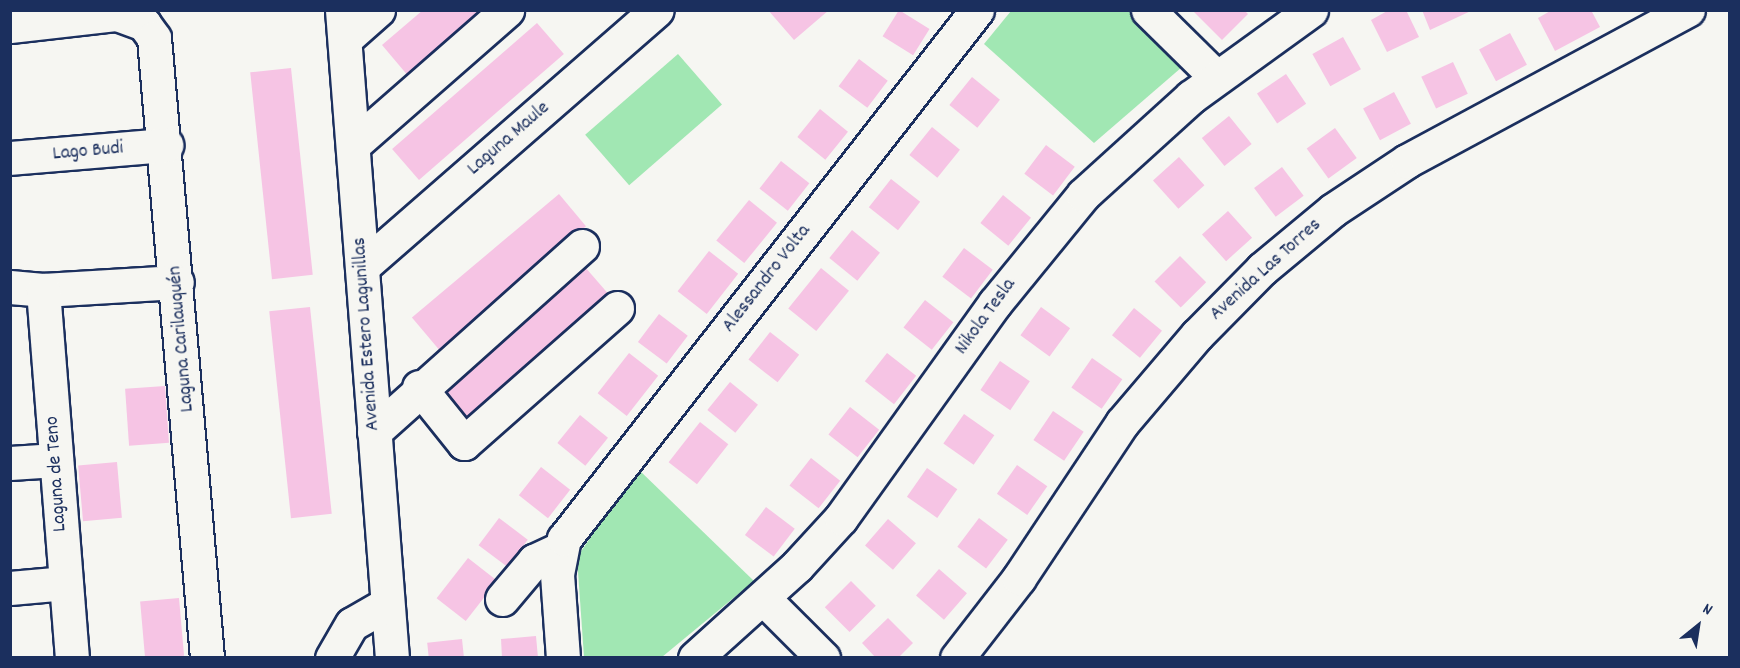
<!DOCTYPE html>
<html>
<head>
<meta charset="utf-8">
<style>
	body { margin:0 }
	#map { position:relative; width:1740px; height:668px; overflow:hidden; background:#f6f6f2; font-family:Dekko,sans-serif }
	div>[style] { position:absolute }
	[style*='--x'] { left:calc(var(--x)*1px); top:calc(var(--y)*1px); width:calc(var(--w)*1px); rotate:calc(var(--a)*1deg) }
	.green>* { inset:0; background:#a1e7b3; transform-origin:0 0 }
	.building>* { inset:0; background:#f6c4e4; transform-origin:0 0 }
	.roads { filter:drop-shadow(2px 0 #1b2f5e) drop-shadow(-2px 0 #1b2f5e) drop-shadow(0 2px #1b2f5e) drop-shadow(0 -2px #1b2f5e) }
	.minor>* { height:33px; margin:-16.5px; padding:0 16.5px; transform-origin:16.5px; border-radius:16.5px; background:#f6f6f2 }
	span { translate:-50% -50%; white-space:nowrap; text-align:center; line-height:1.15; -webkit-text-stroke:4.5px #f6f6f2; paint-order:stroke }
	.street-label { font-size:20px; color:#1b2f5e }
	.frame { position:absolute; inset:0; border:12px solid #1b2f5e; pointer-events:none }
	.north { position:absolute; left:1668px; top:596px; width:60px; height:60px; -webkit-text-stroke:4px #f6f6f2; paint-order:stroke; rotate:30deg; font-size:16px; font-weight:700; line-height:24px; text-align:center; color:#1b2f5e }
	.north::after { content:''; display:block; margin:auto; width:21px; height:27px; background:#1b2f5e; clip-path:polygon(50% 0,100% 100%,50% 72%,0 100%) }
</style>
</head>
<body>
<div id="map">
	<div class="green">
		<div style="clip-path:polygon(1011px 11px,1136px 11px,1189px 61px,1094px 143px,984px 44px)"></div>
		<div style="left:678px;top:54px;width:67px;height:123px;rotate:49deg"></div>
		<div style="clip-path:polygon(638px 469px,754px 581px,662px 657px,584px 657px,577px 557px)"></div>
	</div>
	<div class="building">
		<div style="clip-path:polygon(423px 10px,488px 10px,409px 77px,382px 45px)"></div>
		<div style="clip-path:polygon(768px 10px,829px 10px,794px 40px)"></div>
		<div style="left:899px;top:10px;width:36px;height:31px;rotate:32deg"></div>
		<div style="clip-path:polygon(1192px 10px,1244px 10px,1248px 14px,1222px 40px)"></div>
		<div style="clip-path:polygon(1389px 10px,1406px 10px,1419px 37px,1387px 52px,1371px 20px)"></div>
		<div style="clip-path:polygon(1422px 10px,1473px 10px,1430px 30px)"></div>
		<div style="clip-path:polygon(1552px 10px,1591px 10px,1600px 27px,1555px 51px,1538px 18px)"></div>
		<div style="left:537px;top:23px;width:41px;height:192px;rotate:49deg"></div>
		<div style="left:1510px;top:33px;width:36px;height:35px;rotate:62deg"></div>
		<div style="left:1343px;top:37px;width:37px;height:35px;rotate:61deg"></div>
		<div style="left:859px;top:59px;width:36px;height:34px;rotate:37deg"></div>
		<div style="left:1453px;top:62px;width:35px;height:35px;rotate:65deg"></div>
		<div style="left:291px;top:68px;width:208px;height:41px;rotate:84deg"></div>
		<div style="left:1286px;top:74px;width:36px;height:35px;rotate:56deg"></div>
		<div style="left:972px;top:77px;width:36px;height:36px;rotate:39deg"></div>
		<div style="left:1394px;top:92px;width:36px;height:35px;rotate:62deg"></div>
		<div style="left:820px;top:109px;width:36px;height:36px;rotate:39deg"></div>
		<div style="left:1229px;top:116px;width:36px;height:35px;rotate:51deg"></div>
		<div style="left:932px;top:127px;width:36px;height:36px;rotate:39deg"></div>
		<div style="left:1335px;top:128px;width:37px;height:35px;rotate:54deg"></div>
		<div style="left:1046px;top:145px;width:36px;height:36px;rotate:37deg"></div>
		<div style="left:1179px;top:157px;width:38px;height:35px;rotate:48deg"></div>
		<div style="left:781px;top:161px;width:36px;height:35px;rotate:38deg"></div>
		<div style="left:1282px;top:167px;width:36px;height:35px;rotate:53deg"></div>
		<div style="left:891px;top:179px;width:37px;height:36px;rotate:38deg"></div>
		<div style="left:559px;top:194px;width:42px;height:192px;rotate:50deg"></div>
		<div style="left:1003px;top:195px;width:36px;height:36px;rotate:39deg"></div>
		<div style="left:749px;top:200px;width:36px;height:52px;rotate:39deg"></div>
		<div style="left:1228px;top:211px;width:36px;height:35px;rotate:48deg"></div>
		<div style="left:852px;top:230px;width:36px;height:36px;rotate:39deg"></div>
		<div style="left:964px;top:248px;width:36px;height:36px;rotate:37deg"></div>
		<div style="left:709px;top:251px;width:37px;height:51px;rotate:38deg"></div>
		<div style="left:1180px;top:256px;width:37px;height:36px;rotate:45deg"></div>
		<div style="left:585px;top:267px;width:43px;height:192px;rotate:49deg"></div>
		<div style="left:821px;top:268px;width:36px;height:52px;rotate:39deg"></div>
		<div style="left:925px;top:300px;width:36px;height:35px;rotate:38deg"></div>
		<div style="left:310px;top:307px;width:208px;height:41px;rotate:84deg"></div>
		<div style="left:1041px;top:307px;width:36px;height:35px;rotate:36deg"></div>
		<div style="left:1134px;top:308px;width:36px;height:35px;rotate:39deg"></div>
		<div style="left:659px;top:314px;width:36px;height:35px;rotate:37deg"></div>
		<div style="left:770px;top:332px;width:37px;height:35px;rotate:38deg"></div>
		<div style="left:629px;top:353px;width:37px;height:51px;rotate:38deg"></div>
		<div style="left:887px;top:353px;width:37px;height:36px;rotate:38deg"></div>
		<div style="left:1092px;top:358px;width:37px;height:36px;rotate:35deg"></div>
		<div style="left:1000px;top:361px;width:36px;height:35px;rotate:34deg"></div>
		<div style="left:730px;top:382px;width:36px;height:36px;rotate:39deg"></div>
		<div style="left:165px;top:386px;width:57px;height:40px;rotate:86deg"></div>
		<div style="left:850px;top:407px;width:37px;height:35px;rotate:38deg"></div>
		<div style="left:1053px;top:411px;width:37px;height:35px;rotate:34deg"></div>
		<div style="left:964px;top:414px;width:37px;height:36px;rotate:35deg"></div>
		<div style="left:580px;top:415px;width:36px;height:36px;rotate:39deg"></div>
		<div style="left:700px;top:422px;width:36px;height:51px;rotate:38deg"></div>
		<div style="left:811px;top:458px;width:37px;height:35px;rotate:38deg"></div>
		<div style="left:117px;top:462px;width:56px;height:39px;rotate:85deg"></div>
		<div style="left:1017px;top:465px;width:37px;height:35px;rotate:35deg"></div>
		<div style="left:541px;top:467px;width:37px;height:36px;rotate:38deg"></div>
		<div style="left:927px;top:468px;width:37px;height:35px;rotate:35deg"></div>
		<div style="left:766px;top:507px;width:36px;height:35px;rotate:37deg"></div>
		<div style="left:499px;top:518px;width:36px;height:34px;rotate:37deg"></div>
		<div style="left:979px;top:518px;width:36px;height:36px;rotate:37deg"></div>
		<div style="left:888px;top:519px;width:37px;height:35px;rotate:41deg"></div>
		<div style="left:468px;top:558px;width:37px;height:51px;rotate:38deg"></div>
		<div style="left:939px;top:569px;width:37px;height:35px;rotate:41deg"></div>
		<div style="left:851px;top:581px;width:35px;height:37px;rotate:45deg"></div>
		<div style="left:179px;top:598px;width:58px;height:39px;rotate:85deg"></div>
		<div style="clip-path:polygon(888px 618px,913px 643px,898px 658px,876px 658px,862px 643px)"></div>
		<div style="clip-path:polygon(536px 636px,538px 658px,502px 658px,501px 639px)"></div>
		<div style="left:462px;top:639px;width:19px;height:35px;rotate:84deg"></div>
	</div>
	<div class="roads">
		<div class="minor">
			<div style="--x:342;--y:10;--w:650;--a:85.59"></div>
			<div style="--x:1148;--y:10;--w:95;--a:44.6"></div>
			<div style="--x:10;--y:26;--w:108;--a:-6.4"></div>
			<div style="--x:117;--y:14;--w:29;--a:20"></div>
			<div style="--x:144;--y:24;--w:17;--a:54"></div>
			<div style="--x:154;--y:38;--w:622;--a:85.11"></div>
			<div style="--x:345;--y:39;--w:44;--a:-41.3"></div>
			<div style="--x:353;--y:145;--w:205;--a:-41.2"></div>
			<div style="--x:10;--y:158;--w:157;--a:-4.8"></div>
			<div style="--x:362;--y:267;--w:391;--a:-41.1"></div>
			<div style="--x:10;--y:287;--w:33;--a:5"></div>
			<div style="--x:43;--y:290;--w:134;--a:-3.4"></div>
			<div style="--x:43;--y:290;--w:369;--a:85.5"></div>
			<div style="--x:419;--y:387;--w:72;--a:51.2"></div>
			<div style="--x:464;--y:443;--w:204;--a:-41.4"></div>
			<div style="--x:374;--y:432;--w:279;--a:-41.8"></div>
			<div style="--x:10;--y:463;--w:46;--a:-3.7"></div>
			<div style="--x:10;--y:588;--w:56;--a:-5.1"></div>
			<div style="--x:763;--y:598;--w:85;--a:45"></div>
			<div style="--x:502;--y:599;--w:50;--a:-49.9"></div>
			<div style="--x:534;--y:561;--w:29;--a:-25"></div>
			<div style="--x:332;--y:658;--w:39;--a:-60"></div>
			<div style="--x:352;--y:624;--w:40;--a:-29.7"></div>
			<div style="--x:563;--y:658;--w:84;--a:-94.1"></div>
			<div style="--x:557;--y:574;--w:36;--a:-79"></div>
			<div style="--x:564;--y:539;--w:671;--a:-52.02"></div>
			<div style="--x:695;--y:658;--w:137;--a:-42"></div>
			<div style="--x:797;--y:566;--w:65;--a:-47.5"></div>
			<div style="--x:841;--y:518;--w:264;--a:-54.4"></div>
			<div style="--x:995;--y:303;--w:139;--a:-50.8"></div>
			<div style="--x:1083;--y:195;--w:146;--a:-42.2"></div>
			<div style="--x:1191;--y:97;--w:148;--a:-35.9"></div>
			<div style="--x:957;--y:658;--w:101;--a:-52.2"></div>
			<div style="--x:1019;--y:578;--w:186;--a:-56.4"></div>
			<div style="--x:1122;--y:423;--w:116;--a:-49.6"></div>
			<div style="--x:1197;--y:335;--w:93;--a:-45.4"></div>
			<div style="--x:1262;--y:269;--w:92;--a:-39.7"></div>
			<div style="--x:1333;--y:210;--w:89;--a:-33.5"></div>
			<div style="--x:1407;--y:161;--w:319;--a:-28.3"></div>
		</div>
	</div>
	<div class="street-label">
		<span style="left:509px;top:139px;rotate:-41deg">Laguna Maule</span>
		<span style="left:88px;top:152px;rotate:-5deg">Lago Budi</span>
		<span style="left:1266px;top:270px;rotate:-42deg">Avenida Las Torres</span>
		<span style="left:767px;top:279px;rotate:-52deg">Alessandro Volta</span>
		<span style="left:986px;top:317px;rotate:-54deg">Nikola Tesla</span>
		<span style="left:367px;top:334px;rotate:-94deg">Avenida Estero Lagunillas</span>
		<span style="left:182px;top:339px;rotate:-95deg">Laguna Carilauquén</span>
		<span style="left:57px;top:474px;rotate:-94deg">Laguna de Teno</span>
	</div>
	<div class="frame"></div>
	<div class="north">N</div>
</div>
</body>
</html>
